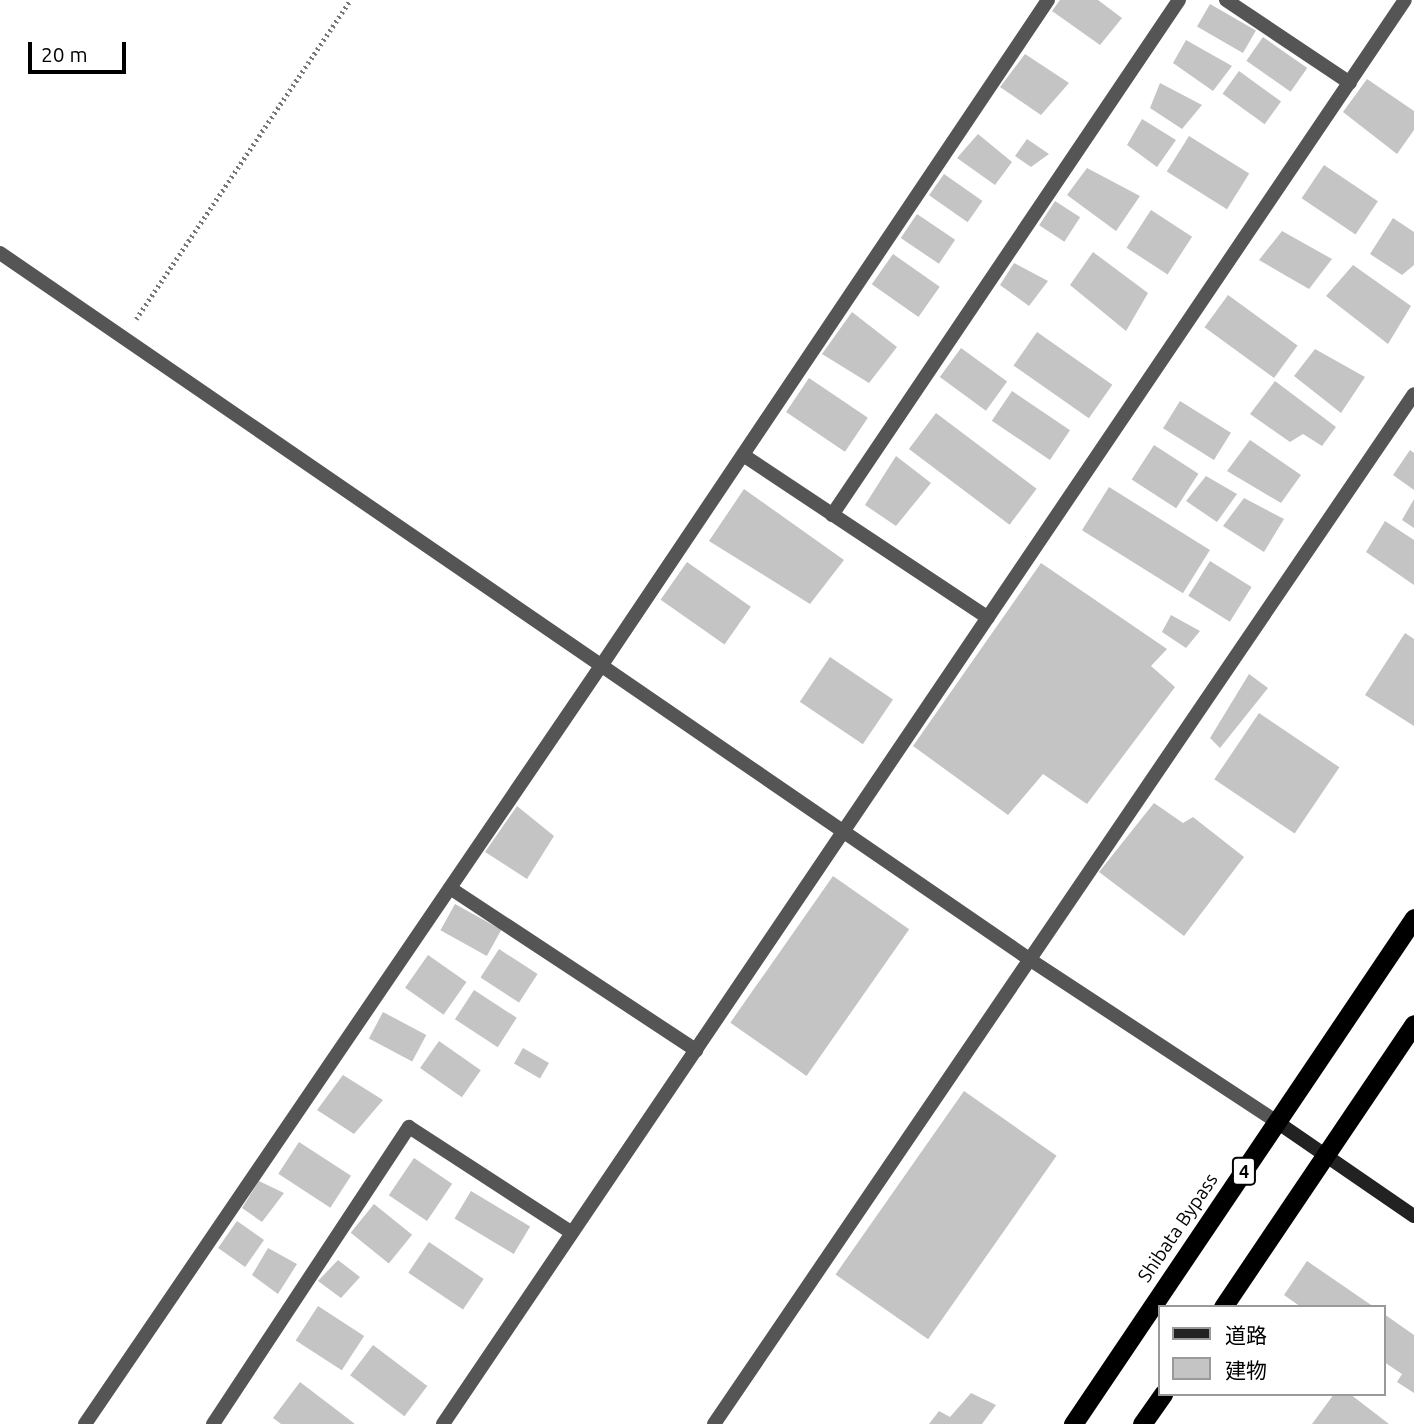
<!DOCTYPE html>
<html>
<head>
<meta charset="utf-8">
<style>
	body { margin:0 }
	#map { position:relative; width:1414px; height:1424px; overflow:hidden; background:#fff; font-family:Ubuntu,"Noto Sans JP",sans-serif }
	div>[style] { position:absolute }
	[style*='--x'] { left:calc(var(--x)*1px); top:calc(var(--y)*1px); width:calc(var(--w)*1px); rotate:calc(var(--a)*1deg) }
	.building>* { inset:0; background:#c4c4c4; transform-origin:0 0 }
	.path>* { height:4.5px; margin-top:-2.25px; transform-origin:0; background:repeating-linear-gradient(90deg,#777 0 2px,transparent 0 5.5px) }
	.minor>* { height:14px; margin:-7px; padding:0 7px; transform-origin:7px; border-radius:7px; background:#555 }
	.tertiary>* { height:14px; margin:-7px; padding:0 7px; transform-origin:7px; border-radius:7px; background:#555 }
	.secondary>* { height:14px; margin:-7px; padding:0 7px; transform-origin:7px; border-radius:7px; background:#222 }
	.trunk>* { height:19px; margin:-9.5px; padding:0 9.5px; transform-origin:9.5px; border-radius:9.5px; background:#000 }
	span { translate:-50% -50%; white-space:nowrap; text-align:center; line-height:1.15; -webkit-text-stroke:5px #fff; paint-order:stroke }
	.shield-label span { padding:2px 5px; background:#fff; border:2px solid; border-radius:5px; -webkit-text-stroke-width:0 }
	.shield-label { font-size:18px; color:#000; font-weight:700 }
	.street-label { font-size:19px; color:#000 }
	.legend { position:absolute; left:1158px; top:1305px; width:228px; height:91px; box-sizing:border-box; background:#fff; border:2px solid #999; margin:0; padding:9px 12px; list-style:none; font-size:21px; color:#000 }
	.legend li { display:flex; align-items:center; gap:14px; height:35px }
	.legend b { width:35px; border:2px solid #999 }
	.scale { position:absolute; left:28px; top:42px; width:98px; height:32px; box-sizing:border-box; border:4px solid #000; border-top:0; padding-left:9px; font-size:21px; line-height:24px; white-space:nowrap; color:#000; -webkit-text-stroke:5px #fff; paint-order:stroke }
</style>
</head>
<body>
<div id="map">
	<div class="building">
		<div style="clip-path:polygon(1060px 0,1098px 0,1122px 18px,1100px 45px,1052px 11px)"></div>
		<div style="left:1210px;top:4px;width:53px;height:26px;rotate:30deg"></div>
		<div style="left:1263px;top:37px;width:54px;height:29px;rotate:35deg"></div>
		<div style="clip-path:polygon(1186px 40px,1232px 66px,1213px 91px,1173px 63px)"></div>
		<div style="clip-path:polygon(1025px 54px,1069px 83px,1041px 115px,1000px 87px)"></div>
		<div style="left:1239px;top:71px;width:52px;height:28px;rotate:36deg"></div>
		<div style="clip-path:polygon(1367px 79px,1414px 111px,1414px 130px,1397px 154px,1343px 112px)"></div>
		<div style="clip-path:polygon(1160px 83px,1202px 105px,1182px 129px,1150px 108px)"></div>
		<div style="clip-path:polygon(1142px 119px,1176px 140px,1157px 167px,1127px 145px)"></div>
		<div style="clip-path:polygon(978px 134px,1012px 162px,995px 185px,957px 158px)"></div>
		<div style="left:1189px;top:136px;width:71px;height:42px;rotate:32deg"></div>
		<div style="clip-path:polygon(1027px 139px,1049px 154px,1031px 167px,1015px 156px)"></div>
		<div style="left:1324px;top:165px;width:65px;height:40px;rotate:34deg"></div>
		<div style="clip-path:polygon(1087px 168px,1140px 196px,1116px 231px,1067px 195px)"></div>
		<div style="left:944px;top:174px;width:47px;height:26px;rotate:35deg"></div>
		<div style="left:1055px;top:201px;width:30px;height:29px;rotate:33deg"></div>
		<div style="left:1151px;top:210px;width:49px;height:45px;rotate:33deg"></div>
		<div style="left:917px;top:214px;width:46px;height:29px;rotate:34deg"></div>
		<div style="clip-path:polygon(1393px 218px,1414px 232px,1414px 265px,1402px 275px,1370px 254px)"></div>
		<div style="clip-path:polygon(1282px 231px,1332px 259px,1309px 289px,1259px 260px)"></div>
		<div style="clip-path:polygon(1093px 252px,1148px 293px,1126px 331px,1070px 285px)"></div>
		<div style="left:893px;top:254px;width:57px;height:37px;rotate:35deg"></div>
		<div style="clip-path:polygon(1014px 263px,1048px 281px,1029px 306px,1000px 285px)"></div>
		<div style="clip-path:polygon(1353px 265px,1411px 306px,1388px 344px,1326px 296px)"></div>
		<div style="left:1228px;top:295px;width:86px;height:40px;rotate:36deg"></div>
		<div style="clip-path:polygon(852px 312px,897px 347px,869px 383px,822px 354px)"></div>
		<div style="left:1037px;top:332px;width:92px;height:41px;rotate:35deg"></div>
		<div style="left:961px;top:348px;width:57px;height:36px;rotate:36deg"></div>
		<div style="clip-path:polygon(1315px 349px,1365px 377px,1341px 413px,1294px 376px)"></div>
		<div style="left:809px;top:378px;width:71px;height:41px;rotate:34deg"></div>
		<div style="clip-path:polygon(1275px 381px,1336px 427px,1322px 446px,1303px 434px,1290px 442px,1250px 414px)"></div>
		<div style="left:1012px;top:391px;width:70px;height:36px;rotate:34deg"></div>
		<div style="left:1180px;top:401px;width:60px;height:32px;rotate:32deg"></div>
		<div style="left:936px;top:413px;width:126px;height:45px;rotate:37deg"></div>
		<div style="clip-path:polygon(1250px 440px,1301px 475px,1281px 503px,1227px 471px)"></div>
		<div style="left:1154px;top:445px;width:53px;height:41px;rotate:33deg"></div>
		<div style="clip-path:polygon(1410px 450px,1414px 453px,1414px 490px,1393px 475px)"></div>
		<div style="clip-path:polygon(896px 456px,931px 483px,896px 526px,865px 505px)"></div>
		<div style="clip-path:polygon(1206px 476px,1237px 494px,1217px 522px,1186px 501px)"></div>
		<div style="left:1109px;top:487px;width:119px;height:51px;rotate:32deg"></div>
		<div style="clip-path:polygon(744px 489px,844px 560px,810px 604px,709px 541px)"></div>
		<div style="clip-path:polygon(1244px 498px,1284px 519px,1264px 552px,1223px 526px)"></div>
		<div style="clip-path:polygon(1414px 499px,1414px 528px,1402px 520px)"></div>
		<div style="clip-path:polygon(1385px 521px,1414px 540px,1414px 585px,1366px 552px)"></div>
		<div style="left:1210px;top:561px;width:49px;height:41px;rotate:32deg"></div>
		<div style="left:687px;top:562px;width:78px;height:46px;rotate:35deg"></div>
		<div style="clip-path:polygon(1041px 563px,1167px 649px,1151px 666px,1175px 687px,1087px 804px,1043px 774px,1008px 815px,913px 746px)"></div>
		<div style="clip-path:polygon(1171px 615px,1200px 631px,1186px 648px,1162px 632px)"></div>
		<div style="clip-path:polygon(1405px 633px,1414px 639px,1414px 726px,1365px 695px)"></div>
		<div style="left:830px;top:657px;width:76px;height:54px;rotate:34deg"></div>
		<div style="clip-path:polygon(1249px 674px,1268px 688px,1220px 748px,1210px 738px)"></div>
		<div style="left:1259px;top:713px;width:97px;height:80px;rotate:34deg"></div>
		<div style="clip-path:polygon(1154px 803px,1183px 823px,1193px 817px,1244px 857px,1184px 936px,1099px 872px)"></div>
		<div style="clip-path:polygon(517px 806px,554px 836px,527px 879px,485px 852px)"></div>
		<div style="left:833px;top:876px;width:93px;height:179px;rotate:35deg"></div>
		<div style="left:455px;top:904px;width:53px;height:30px;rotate:29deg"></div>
		<div style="left:499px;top:949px;width:46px;height:34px;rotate:33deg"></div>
		<div style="left:428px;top:955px;width:47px;height:40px;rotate:35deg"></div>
		<div style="left:474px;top:990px;width:51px;height:35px;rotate:33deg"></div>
		<div style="left:383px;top:1012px;width:49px;height:30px;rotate:28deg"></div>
		<div style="left:439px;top:1041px;width:51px;height:33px;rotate:35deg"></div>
		<div style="left:523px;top:1048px;width:30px;height:18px;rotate:30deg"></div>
		<div style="clip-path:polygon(343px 1075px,383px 1100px,354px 1134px,317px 1110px)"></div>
		<div style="left:964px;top:1091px;width:113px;height:224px;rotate:35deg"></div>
		<div style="left:299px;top:1142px;width:62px;height:38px;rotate:33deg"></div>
		<div style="left:414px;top:1158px;width:46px;height:45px;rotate:34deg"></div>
		<div style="clip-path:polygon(259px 1181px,284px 1193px,262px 1222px,242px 1208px)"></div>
		<div style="left:471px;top:1191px;width:69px;height:32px;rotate:31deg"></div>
		<div style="left:374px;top:1204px;width:49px;height:37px;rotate:39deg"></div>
		<div style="left:237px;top:1221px;width:33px;height:33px;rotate:35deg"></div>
		<div style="left:429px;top:1242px;width:66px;height:37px;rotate:34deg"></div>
		<div style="clip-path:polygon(268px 1248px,297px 1264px,278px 1294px,252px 1275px)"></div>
		<div style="clip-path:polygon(338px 1260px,360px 1277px,341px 1298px,318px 1281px)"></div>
		<div style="clip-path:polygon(1307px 1261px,1374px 1307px,1301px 1307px,1284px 1295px)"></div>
		<div style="left:318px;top:1306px;width:55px;height:41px;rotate:33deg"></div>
		<div style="clip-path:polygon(1384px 1314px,1414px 1335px,1414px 1393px,1397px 1382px,1402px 1374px,1384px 1362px)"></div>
		<div style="left:373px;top:1345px;width:68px;height:38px;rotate:37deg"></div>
		<div style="clip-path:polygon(300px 1382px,355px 1424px,281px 1424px,273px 1418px)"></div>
		<div style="clip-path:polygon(971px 1393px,996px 1405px,982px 1424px,929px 1424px,939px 1411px,950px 1417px)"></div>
		<div style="clip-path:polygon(1334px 1394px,1350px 1394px,1389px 1424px,1312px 1424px)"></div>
	</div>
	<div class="path">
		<div style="--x:136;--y:319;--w:384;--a:-56.1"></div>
	</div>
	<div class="minor">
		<div style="--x:1226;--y:0;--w:149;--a:33.8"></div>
		<div style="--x:743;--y:455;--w:294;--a:33.6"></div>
		<div style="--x:832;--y:515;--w:621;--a:-56.03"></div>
		<div style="--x:450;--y:888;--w:295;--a:33.4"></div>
		<div style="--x:85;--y:1424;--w:917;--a:-55.76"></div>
		<div style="--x:601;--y:666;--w:802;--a:-56.13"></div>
		<div style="--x:213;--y:1424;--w:356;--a:-56.6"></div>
		<div style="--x:409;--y:1127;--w:194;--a:33"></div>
		<div style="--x:443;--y:1424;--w:1718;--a:-55.96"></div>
		<div style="--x:714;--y:1424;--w:1245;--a:-55.8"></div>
	</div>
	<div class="tertiary">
		<div style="--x:0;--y:253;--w:1248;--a:34.45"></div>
		<div style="--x:1029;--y:959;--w:297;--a:33.3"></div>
	</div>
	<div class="secondary">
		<div style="--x:1277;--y:1122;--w:166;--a:34.5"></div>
	</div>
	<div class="trunk">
		<div style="--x:1223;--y:1307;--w:341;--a:-56"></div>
		<div style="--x:1073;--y:1424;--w:610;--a:-56.02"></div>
		<div style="--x:1142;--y:1424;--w:37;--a:-55"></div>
	</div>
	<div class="shield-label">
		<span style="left:1244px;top:1171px">4</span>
	</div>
	<div class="street-label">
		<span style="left:1178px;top:1228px;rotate:-56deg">Shibata Bypass</span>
	</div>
	<ul class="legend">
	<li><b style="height:9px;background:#222"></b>道路</li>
	<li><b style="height:19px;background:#c4c4c4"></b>建物</li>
	</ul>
	<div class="scale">20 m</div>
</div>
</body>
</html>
